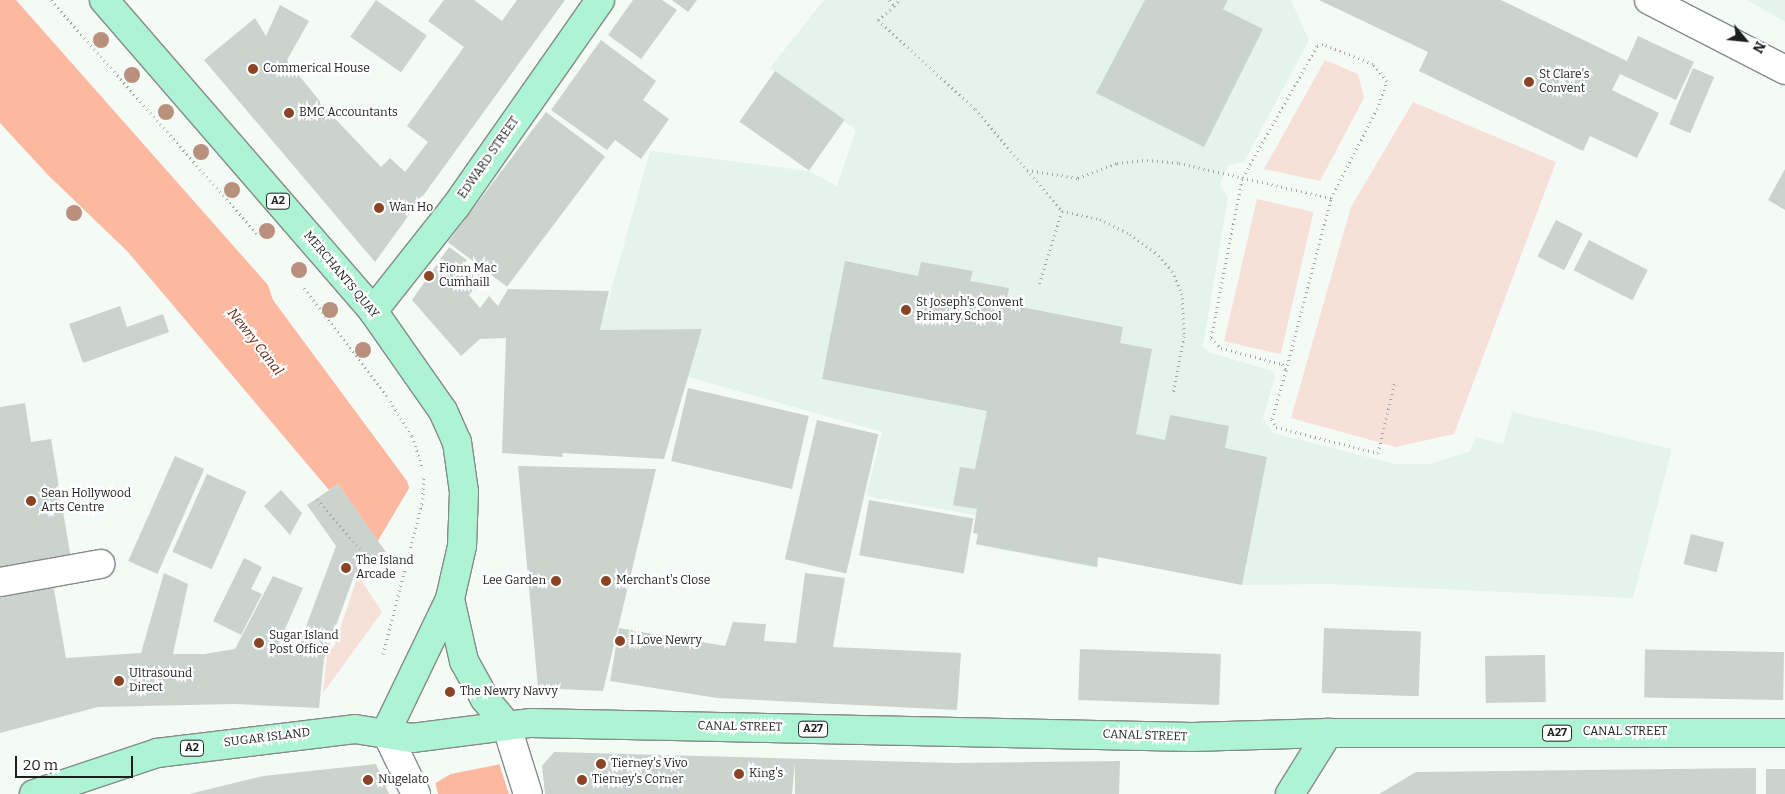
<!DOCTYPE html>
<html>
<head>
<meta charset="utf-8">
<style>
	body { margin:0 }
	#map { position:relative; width:1785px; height:794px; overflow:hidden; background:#f4fbf7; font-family:Bitter,serif }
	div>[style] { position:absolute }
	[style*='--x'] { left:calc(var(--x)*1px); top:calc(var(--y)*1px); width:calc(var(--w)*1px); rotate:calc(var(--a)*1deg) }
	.built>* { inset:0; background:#e4f4eb }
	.green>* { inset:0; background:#f7e0d7; transform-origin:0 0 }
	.water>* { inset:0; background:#fcb9a0 }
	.pier>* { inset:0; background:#f4fbf7 }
	.building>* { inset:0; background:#cbd3cf; transform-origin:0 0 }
	.path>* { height:3px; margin-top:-1.5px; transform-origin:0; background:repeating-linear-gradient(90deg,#a3a8a6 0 1px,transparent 0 5px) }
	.roads { filter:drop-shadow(1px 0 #858c88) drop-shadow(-1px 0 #858c88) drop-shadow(0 1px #858c88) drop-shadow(0 -1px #858c88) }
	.minor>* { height:28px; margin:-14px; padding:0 14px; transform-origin:14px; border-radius:14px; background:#fff }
	.major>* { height:28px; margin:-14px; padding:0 14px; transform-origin:14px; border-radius:14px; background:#adf4d4 }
	.trees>* { width:16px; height:16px; margin:-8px; border-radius:50%; background:#b8907c }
	.dots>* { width:14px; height:14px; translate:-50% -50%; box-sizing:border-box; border:2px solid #fff; border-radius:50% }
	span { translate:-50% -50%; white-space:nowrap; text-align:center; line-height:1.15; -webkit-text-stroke:4px #fff; paint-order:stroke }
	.shield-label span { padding:1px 4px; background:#fff; border:1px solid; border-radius:4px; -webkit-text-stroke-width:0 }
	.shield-label { font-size:11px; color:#1e201f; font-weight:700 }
	.poi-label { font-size:12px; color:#1e201f }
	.left { translate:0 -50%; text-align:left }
	.right { translate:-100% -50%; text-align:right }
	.street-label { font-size:12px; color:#1e201f }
	.water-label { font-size:14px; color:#642a10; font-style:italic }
	.north { position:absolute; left:1720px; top:15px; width:50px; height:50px; -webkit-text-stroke:4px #fff; paint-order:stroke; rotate:118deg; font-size:14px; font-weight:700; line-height:20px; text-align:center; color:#1e201f }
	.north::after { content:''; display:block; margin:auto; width:18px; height:22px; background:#1e201f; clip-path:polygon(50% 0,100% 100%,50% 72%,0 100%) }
	.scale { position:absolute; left:15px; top:756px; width:118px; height:22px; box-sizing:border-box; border:2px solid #1e201f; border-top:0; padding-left:6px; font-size:15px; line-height:18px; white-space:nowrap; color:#1e201f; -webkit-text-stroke:4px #fff; paint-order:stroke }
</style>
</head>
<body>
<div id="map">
	<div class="built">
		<div style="clip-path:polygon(824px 0,1291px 0,1309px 40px,1244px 162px,1228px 165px,1220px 184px,1228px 198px,1203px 346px,1208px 352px,1273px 371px,1275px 377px,1263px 418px,1273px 433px,1395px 464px,1430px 464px,1470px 451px,1476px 437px,1503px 444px,1512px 412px,1672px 449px,1633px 598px,1326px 584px,1242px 585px,1099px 557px,1097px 568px,976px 545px,978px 534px,975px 515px,866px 496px,882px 432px,688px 377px,702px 329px,600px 330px,650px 151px,809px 171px,837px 186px,856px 130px,770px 68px)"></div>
		<div style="clip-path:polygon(1747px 0,1785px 0,1785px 22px)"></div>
	</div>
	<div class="green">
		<div style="clip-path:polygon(1325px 60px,1358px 74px,1364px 98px,1320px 181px,1264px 169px)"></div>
		<div style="clip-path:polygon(1413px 102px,1556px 162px,1454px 434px,1396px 447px,1291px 418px,1351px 207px)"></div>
		<div style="left:1257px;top:199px;width:58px;height:146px;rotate:13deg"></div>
		<div style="clip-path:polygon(358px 575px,382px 612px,323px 693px,328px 646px,334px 647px)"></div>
	</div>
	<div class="water">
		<div style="clip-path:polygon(0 0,16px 0,268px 285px,273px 300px,407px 481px,509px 794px,438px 794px,377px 541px,338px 484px,329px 490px,128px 252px,48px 175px,0 123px)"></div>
	</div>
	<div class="pier">
		<div style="clip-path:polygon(411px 485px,501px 764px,451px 774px,432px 785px,369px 565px,373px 549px)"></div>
	</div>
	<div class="building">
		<div style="left:376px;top:0;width:62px;height:45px;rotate:35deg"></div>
		<div style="clip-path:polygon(444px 0,474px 0,502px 21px,517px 0,565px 0,375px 262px,204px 60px,255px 18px,266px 36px,280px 5px,309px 21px,287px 60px,325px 108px,381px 167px,390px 158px,405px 172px,428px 142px,407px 126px,464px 47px,428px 21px)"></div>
		<div style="clip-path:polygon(633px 0,662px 0,677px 10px,641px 59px,608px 35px)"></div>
		<div style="clip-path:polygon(672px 0,697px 0,688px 12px)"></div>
		<div style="clip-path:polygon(1145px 0,1228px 0,1223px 9px,1263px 29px,1204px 147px,1096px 93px)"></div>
		<div style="clip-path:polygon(1319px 0,1501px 0,1627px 61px,1638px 36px,1694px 62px,1676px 100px,1620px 74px,1612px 90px,1659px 113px,1637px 158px,1590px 136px,1583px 151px,1419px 71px,1428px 52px)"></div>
		<div style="clip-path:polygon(601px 40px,656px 81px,643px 100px,669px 119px,641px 159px,615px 140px,607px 150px,551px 110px)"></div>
		<div style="left:1693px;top:68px;width:23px;height:61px;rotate:23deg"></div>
		<div style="left:775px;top:71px;width:85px;height:62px;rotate:35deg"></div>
		<div style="left:546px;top:112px;width:74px;height:163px;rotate:37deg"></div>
		<div style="clip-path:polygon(1785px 169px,1785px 210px,1768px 200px)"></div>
		<div style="left:1556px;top:220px;width:30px;height:41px;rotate:27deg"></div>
		<div style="left:1589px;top:240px;width:66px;height:34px;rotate:27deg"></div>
		<div style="clip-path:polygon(449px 247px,467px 260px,464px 263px,485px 275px,469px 295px,480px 308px,489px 296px,498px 306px,508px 289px,609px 291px,600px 330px,702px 329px,664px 459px,562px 453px,563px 457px,502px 453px,506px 338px,480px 339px,461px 356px,412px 300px)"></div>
		<div style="clip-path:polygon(845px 261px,918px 276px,921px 262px,973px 271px,970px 281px,1009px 288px,1006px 304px,1123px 327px,1120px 343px,1152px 349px,1136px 434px,1165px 440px,1170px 415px,1229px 426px,1225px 448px,1267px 457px,1242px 585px,1098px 557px,1097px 567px,976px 544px,978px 534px,973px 533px,977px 509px,953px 505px,960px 467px,975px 469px,987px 411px,822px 379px)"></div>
		<div style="clip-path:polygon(120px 306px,127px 327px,163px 314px,169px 332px,83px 363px,69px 324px)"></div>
		<div style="left:688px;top:388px;width:124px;height:75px;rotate:13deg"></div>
		<div style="clip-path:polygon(25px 403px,31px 442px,51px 439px,71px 559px,0 571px,0 407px)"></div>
		<div style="left:817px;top:420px;width:63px;height:143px;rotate:13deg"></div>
		<div style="left:175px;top:456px;width:32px;height:115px;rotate:24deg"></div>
		<div style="clip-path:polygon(518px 466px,656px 469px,603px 691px,538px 688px)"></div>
		<div style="left:207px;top:474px;width:43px;height:85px;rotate:24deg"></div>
		<div style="clip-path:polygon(338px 484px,386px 552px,355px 573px,324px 659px,319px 708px,234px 704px,98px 707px,0 733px,0 598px,53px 584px,66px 658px,141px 653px,164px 573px,188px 584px,173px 654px,204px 654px,235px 649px,273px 576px,303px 588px,275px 652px,295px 656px,336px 546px,307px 505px)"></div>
		<div style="clip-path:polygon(281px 490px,302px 513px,290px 535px,264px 506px)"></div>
		<div style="left:869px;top:500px;width:106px;height:56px;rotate:10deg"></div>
		<div style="left:1691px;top:534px;width:34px;height:31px;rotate:14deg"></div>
		<div style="clip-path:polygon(244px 558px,262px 567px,251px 589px,262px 594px,241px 635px,213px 621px)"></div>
		<div style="clip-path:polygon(805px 573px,845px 578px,833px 647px,961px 653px,957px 710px,717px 698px,610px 681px,619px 628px,725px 646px,733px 622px,766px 624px,764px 641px,796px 643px)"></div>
		<div style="left:1324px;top:628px;width:97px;height:65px;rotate:2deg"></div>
		<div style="left:1080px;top:649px;width:141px;height:51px;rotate:2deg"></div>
		<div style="left:1784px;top:652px;width:48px;height:139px;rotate:91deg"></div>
		<div style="left:1545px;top:655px;width:47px;height:60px;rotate:89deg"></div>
		<div style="clip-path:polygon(554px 752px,953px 763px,1120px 761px,1119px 794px,795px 794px,795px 763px,792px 794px,545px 794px,542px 766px)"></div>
		<div style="clip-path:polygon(376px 764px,389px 794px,189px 794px,263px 776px)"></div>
		<div style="clip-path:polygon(1756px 768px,1756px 794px,1379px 794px,1416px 772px)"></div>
		<div style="left:1766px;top:769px;width:19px;height:25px"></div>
	</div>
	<div class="path">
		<div style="--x:51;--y:0;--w:312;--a:48.6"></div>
		<div style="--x:889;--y:0;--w:8;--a:50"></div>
		<div style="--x:894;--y:6;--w:21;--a:139"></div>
		<div style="--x:878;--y:20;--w:132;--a:42.5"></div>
		<div style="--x:975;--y:109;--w:134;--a:49.5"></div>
		<div style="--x:1062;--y:211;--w:77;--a:107.3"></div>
		<div style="--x:894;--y:6;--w:8;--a:-50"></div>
		<div style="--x:1027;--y:170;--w:52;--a:8.9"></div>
		<div style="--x:1078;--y:178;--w:42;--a:-21"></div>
		<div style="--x:1117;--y:163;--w:30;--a:-6"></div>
		<div style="--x:1147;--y:160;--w:32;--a:5"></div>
		<div style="--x:1179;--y:163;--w:156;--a:13"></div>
		<div style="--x:1062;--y:211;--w:39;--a:12"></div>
		<div style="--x:1100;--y:219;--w:34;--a:27"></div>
		<div style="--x:1130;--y:234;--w:31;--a:36"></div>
		<div style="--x:1155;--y:252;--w:25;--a:48"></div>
		<div style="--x:1172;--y:271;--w:24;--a:66"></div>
		<div style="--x:1182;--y:293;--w:43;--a:87.3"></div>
		<div style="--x:1184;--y:336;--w:59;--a:100.7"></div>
		<div style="--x:304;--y:288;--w:136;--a:52.5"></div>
		<div style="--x:1286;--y:370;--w:178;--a:-75.3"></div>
		<div style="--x:1331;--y:198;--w:100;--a:-62.7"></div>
		<div style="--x:1377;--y:109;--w:30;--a:-70"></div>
		<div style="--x:1387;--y:81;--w:22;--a:-129"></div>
		<div style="--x:1373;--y:64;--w:54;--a:-158.2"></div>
		<div style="--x:1323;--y:44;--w:6;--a:162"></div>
		<div style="--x:1317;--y:46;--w:153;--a:119.4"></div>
		<div style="--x:1242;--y:179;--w:162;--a:101"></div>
		<div style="--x:1211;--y:338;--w:14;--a:45"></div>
		<div style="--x:1221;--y:348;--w:63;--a:14.7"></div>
		<div style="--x:1282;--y:364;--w:7;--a:56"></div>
		<div style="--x:1286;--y:370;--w:51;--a:105.9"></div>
		<div style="--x:1272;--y:419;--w:9;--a:63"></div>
		<div style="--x:1276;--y:427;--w:105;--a:14.3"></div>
		<div style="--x:1378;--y:453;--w:74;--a:-76.7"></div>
		<div style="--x:390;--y:401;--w:41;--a:57.8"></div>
		<div style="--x:412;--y:436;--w:35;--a:72"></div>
		<div style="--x:317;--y:499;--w:84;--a:49.3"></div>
		<div style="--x:383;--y:654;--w:160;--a:-75.5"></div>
		<div style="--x:423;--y:499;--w:24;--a:-88"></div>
	</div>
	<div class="roads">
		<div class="minor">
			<div style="--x:1649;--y:0;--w:153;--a:27.2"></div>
			<div style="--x:0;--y:582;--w:102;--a:-10.2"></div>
			<div style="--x:506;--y:724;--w:73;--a:72.6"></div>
			<div style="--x:386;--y:732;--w:69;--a:64.2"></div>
		</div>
		<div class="major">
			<div style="--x:104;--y:0;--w:411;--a:49.1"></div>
			<div style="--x:373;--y:311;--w:122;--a:55"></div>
			<div style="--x:443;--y:411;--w:34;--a:66"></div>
			<div style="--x:457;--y:442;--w:50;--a:82"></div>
			<div style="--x:464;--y:492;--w:54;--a:92.1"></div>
			<div style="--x:462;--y:546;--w:54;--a:102.8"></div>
			<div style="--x:450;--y:599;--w:148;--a:115.7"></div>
			<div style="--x:373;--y:311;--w:134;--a:-51.7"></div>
			<div style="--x:456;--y:206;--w:251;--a:-55"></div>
			<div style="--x:450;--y:599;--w:64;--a:77.3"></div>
			<div style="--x:464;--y:661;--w:43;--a:61.1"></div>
			<div style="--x:485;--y:699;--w:33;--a:50"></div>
			<div style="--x:34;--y:794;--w:130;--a:-18.4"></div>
			<div style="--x:157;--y:753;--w:199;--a:-6.9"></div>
			<div style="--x:355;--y:729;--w:58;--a:9"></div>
			<div style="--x:412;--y:738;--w:120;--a:-7.2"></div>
			<div style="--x:531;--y:723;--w:661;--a:1.21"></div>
			<div style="--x:1192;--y:737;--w:136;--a:-1.7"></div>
			<div style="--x:1328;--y:733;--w:457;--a:0"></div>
			<div style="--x:1290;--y:794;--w:72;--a:-58.1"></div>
		</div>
	</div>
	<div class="trees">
		<div style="left:101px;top:40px"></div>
		<div style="left:132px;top:75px"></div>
		<div style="left:166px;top:112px"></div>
		<div style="left:201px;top:152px"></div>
		<div style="left:232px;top:190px"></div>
		<div style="left:74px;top:213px"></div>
		<div style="left:267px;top:231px"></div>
		<div style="left:299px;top:270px"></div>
		<div style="left:330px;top:310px"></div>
		<div style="left:363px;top:350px"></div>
	</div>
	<div class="dots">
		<div style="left:253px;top:69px;background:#8b4325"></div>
		<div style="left:1529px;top:82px;background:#8b4325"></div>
		<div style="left:289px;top:113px;background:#8b4325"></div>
		<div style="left:379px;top:208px;background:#8b4325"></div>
		<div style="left:429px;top:276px;background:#8b4325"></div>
		<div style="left:906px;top:310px;background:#8b4325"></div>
		<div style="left:31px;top:501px;background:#8b4325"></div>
		<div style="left:346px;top:568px;background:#8b4325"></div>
		<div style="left:556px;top:581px;background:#8b4325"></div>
		<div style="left:606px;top:581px;background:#8b4325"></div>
		<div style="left:620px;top:641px;background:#8b4325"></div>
		<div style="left:259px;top:643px;background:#8b4325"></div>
		<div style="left:119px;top:681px;background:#8b4325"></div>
		<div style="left:450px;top:692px;background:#8b4325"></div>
		<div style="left:601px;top:764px;background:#8b4325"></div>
		<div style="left:739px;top:774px;background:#8b4325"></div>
		<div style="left:368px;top:780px;background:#8b4325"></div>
		<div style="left:582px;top:780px;background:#8b4325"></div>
	</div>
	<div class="shield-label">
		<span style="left:278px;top:201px">A2</span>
		<span style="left:813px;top:729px">A27</span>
		<span style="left:1557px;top:733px">A27</span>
		<span style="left:192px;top:748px">A2</span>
	</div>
	<div class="poi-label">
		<span class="left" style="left:263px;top:69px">Commerical House</span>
		<span class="left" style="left:1539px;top:82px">St Clare's<br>Convent</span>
		<span class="left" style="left:299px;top:113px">BMC Accountants</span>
		<span class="left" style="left:389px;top:208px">Wan Ho</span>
		<span class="left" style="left:439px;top:276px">Fionn Mac<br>Cumhaill</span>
		<span class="left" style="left:916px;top:310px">St Joseph's Convent<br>Primary School</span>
		<span class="left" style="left:41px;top:501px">Sean Hollywood<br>Arts Centre</span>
		<span class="left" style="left:356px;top:568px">The Island<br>Arcade</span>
		<span class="right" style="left:546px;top:581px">Lee Garden</span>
		<span class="left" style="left:616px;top:581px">Merchant's Close</span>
		<span class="left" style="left:269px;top:643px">Sugar Island<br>Post Office</span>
		<span class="left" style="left:630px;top:641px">I Love Newry</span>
		<span class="left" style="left:129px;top:681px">Ultrasound<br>Direct</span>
		<span class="left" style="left:460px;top:692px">The Newry Navvy</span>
		<span class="left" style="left:611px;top:764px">Tierney's Vivo</span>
		<span class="left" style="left:749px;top:774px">King's</span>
		<span class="left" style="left:378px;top:780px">Nugelato</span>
		<span class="left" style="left:592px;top:780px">Tierney's Corner</span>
	</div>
	<div class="street-label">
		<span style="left:489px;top:158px;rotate:-55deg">EDWARD STREET</span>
		<span style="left:341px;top:275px;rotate:50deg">MERCHANTS QUAY</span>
		<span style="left:740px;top:727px;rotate:1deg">CANAL STREET</span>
		<span style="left:1625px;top:732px">CANAL STREET</span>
		<span style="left:1145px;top:736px;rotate:2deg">CANAL STREET</span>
		<span style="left:267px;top:738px;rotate:-7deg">SUGAR ISLAND</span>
	</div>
	<div class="water-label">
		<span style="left:255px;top:342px;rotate:52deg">Newry Canal</span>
	</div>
	<div class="north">N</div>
	<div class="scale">20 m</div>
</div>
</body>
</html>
